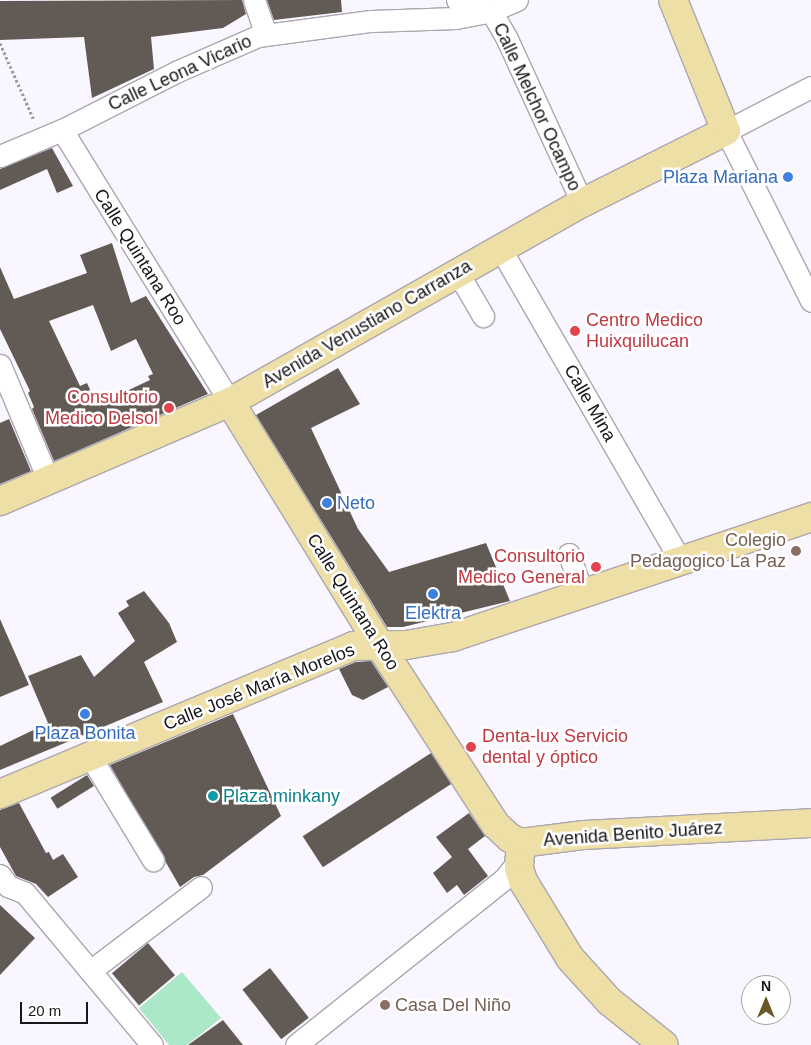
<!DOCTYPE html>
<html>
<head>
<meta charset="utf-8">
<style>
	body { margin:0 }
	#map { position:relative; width:811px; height:1045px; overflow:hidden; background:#faf6ff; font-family:Helvetica,sans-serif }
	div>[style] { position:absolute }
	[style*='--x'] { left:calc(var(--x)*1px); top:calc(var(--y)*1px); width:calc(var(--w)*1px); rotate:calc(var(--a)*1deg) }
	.green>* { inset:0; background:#abe8c7 }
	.building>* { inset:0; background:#625b55; transform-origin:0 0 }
	.path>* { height:3px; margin-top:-1.5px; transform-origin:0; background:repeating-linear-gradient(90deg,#9c999f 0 2.5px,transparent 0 5px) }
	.roads { filter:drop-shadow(1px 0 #aba7b0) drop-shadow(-1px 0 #aba7b0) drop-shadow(0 1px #aba7b0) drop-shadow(0 -1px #aba7b0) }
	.minor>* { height:21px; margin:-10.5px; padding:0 10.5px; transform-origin:10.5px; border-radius:10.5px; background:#fff }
	.major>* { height:28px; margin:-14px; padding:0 14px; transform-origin:14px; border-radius:14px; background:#eedfa6 }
	.dots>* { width:14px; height:14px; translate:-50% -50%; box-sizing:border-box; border:2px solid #fff; border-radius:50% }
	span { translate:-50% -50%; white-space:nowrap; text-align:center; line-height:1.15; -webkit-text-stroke:5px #fff; paint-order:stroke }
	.street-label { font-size:18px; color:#181619 }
	.shop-label { font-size:18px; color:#366cbe }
	.right { translate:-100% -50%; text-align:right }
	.left { translate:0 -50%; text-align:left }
	.health-label { font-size:18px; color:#be3a42 }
	.education-label { font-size:18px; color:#785e54 }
	.culture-label { font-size:18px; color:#0d838f }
	.north { position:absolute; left:741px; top:975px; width:50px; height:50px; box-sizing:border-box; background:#fff; border:1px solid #a3a2a3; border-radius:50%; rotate:0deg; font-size:14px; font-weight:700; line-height:20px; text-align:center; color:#181619 }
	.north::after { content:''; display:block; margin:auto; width:18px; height:22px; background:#675825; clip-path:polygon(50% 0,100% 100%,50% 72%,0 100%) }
	.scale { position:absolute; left:20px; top:1002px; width:68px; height:22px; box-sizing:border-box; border:2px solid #181619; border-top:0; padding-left:6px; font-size:15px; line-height:18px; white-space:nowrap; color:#181619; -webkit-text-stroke:4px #fff; paint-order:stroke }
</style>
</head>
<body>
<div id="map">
	<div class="green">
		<div style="clip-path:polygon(182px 972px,221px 1018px,187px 1045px,169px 1045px,139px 1008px)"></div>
	</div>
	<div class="building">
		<div style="clip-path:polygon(242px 0,246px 14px,223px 28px,151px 37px,154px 69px,92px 98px,84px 37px,0 40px,0 1px)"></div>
		<div style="clip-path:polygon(267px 0,341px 0,342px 12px,274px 20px)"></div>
		<div style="clip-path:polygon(52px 148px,73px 186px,57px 193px,47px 169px,0 190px,0 169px)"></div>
		<div style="clip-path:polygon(evenodd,112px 243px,131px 303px,146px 296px,208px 394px,54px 461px,32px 409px,34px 407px,28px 393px,30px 391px,0 329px,0 267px,14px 299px,87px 273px,80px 255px,112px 243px,93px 305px,111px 351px,136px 339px,153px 374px,148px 376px,150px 380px,97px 405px,87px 383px,80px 386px,49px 321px,93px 305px)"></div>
		<div style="clip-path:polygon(338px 368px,360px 404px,311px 428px,358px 529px,389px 572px,486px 543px,510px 601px,403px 627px,387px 627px,256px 415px)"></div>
		<div style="clip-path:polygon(9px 419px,31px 471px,0 484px,0 423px)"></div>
		<div style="clip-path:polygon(144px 591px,169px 623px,177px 642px,144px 662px,163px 702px,0 770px,0 746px,48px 723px,28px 676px,81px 655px,94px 677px,135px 641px,118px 613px,129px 606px,126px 601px)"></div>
		<div style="clip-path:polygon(0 619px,29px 685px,0 697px)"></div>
		<div style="clip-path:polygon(371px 661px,388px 687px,363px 700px,352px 695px,339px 669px,356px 662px)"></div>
		<div style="clip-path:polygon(233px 714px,281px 816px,203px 875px,194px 877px,180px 887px,110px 765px)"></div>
		<div style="left:431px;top:753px;width:37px;height:153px;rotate:57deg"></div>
		<div style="left:87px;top:775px;width:13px;height:43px;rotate:58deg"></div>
		<div style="clip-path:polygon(19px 803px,46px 853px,49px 852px,53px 860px,63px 854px,78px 877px,48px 897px,36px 884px,16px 876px,0 847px,0 810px)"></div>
		<div style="clip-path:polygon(469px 813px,485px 836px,468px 849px,488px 876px,464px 895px,457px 885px,447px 893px,433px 873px,452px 857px,436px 837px)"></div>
		<div style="clip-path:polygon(0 905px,35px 938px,0 975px)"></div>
		<div style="left:148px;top:943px;width:42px;height:47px;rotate:50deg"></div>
		<div style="left:270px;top:968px;width:63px;height:35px;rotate:52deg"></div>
		<div style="clip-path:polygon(223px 1020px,243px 1045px,188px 1045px)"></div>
	</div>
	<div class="path">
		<div style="--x:0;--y:43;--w:84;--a:66.2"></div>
	</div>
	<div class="roads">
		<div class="minor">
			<div style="--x:254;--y:0;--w:36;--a:71"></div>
			<div style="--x:457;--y:0;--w:36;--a:18"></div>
			<div style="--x:491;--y:11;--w:32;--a:60"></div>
			<div style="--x:507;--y:39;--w:180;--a:65.4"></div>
			<div style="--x:811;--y:87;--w:96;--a:152.6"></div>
			<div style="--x:726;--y:131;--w:190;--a:63.4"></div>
			<div style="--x:62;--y:130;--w:320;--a:58.3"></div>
			<div style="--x:0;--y:156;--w:67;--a:-22.8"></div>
			<div style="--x:62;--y:130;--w:130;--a:-27"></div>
			<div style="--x:178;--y:71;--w:87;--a:-23.6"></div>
			<div style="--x:258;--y:36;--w:114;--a:-7.6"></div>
			<div style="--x:371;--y:21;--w:85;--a:-2"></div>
			<div style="--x:456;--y:18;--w:36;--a:-11"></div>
			<div style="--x:491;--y:11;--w:28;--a:-23"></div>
			<div style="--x:500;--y:248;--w:358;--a:60"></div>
			<div style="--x:458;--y:273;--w:50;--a:59.8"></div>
			<div style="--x:0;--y:365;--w:124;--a:67.2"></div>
			<div style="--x:569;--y:554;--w:40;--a:71.1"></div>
			<div style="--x:90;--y:756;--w:122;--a:58.8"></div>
			<div style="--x:0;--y:875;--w:14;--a:54"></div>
			<div style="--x:8;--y:886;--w:18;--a:22"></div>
			<div style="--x:25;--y:893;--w:198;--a:50.1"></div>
			<div style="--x:90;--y:971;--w:139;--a:-37.1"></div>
			<div style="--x:296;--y:1045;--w:268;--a:-38.6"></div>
			<div style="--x:505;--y:878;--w:16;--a:-52"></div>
			<div style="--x:515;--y:865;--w:16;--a:-75"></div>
		</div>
		<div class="major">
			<div style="--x:230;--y:402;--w:286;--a:58.4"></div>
			<div style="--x:380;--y:646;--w:213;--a:57.1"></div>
			<div style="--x:496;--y:825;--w:19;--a:43"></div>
			<div style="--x:510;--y:838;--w:12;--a:24"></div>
			<div style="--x:521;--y:843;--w:64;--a:-7.2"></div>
			<div style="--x:584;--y:835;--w:227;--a:-3"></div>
			<div style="--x:0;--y:501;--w:250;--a:-23.3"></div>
			<div style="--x:230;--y:402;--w:404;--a:-29.5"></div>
			<div style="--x:582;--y:203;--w:161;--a:-26.6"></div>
			<div style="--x:726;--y:131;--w:141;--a:-112"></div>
			<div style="--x:0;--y:794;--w:383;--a:-22.7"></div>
			<div style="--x:353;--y:646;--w:53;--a:-1.1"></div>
			<div style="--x:406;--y:645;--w:48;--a:-9.7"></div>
			<div style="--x:453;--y:637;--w:378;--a:-18.5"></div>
			<div style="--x:521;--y:843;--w:25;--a:95"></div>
			<div style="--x:519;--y:868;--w:14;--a:73"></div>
			<div style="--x:523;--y:881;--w:90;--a:58.6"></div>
			<div style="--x:570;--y:958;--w:58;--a:47.8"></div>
			<div style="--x:609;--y:1001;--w:70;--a:38.7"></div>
		</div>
	</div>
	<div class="dots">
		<div style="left:788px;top:177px;background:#3f7fe0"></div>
		<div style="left:575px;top:331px;background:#e0444e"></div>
		<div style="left:169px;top:408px;background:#e0444e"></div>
		<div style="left:327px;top:503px;background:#3f7fe0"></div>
		<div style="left:796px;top:551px;background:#8d6e63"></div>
		<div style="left:596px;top:567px;background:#e0444e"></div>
		<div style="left:433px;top:594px;background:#3f7fe0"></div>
		<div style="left:85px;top:714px;background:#3f7fe0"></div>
		<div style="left:471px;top:747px;background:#e0444e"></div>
		<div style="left:213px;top:796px;background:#0f9aa8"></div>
		<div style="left:385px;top:1005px;background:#8d6e63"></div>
	</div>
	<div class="street-label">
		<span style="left:180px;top:73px;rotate:-25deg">Calle Leona Vicario</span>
		<span style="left:537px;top:107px;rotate:65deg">Calle Melchor Ocampo</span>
		<span style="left:140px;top:257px;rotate:58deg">Calle Quintana Roo</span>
		<span style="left:367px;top:324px;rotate:-30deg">Avenida Venustiano Carranza</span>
		<span style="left:590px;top:403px;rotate:60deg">Calle Mina</span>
		<span style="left:353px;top:602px;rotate:58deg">Calle Quintana Roo</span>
		<span style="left:259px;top:687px;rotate:-22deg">Calle José María Morelos</span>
		<span style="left:633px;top:834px;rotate:-4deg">Avenida Benito Juárez</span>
	</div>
	<div class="shop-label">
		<span class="right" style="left:778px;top:177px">Plaza Mariana</span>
		<span class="left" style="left:337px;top:503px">Neto</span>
		<span style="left:433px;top:613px">Elektra</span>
		<span style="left:85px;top:733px">Plaza Bonita</span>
	</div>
	<div class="health-label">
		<span class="left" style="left:586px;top:331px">Centro Medico<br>Huixquilucan</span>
		<span class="right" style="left:158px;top:408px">Consultorio<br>Medico Delsol</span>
		<span class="right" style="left:585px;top:567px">Consultorio<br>Medico General</span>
		<span class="left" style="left:482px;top:747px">Denta-lux Servicio<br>dental y óptico</span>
	</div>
	<div class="education-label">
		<span class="right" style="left:786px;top:551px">Colegio<br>Pedagogico La Paz</span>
		<span class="left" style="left:395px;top:1005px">Casa Del Niño</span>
	</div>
	<div class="culture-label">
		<span class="left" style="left:223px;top:796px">Plaza minkany</span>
	</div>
	<div class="north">N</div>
	<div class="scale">20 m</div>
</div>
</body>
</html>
